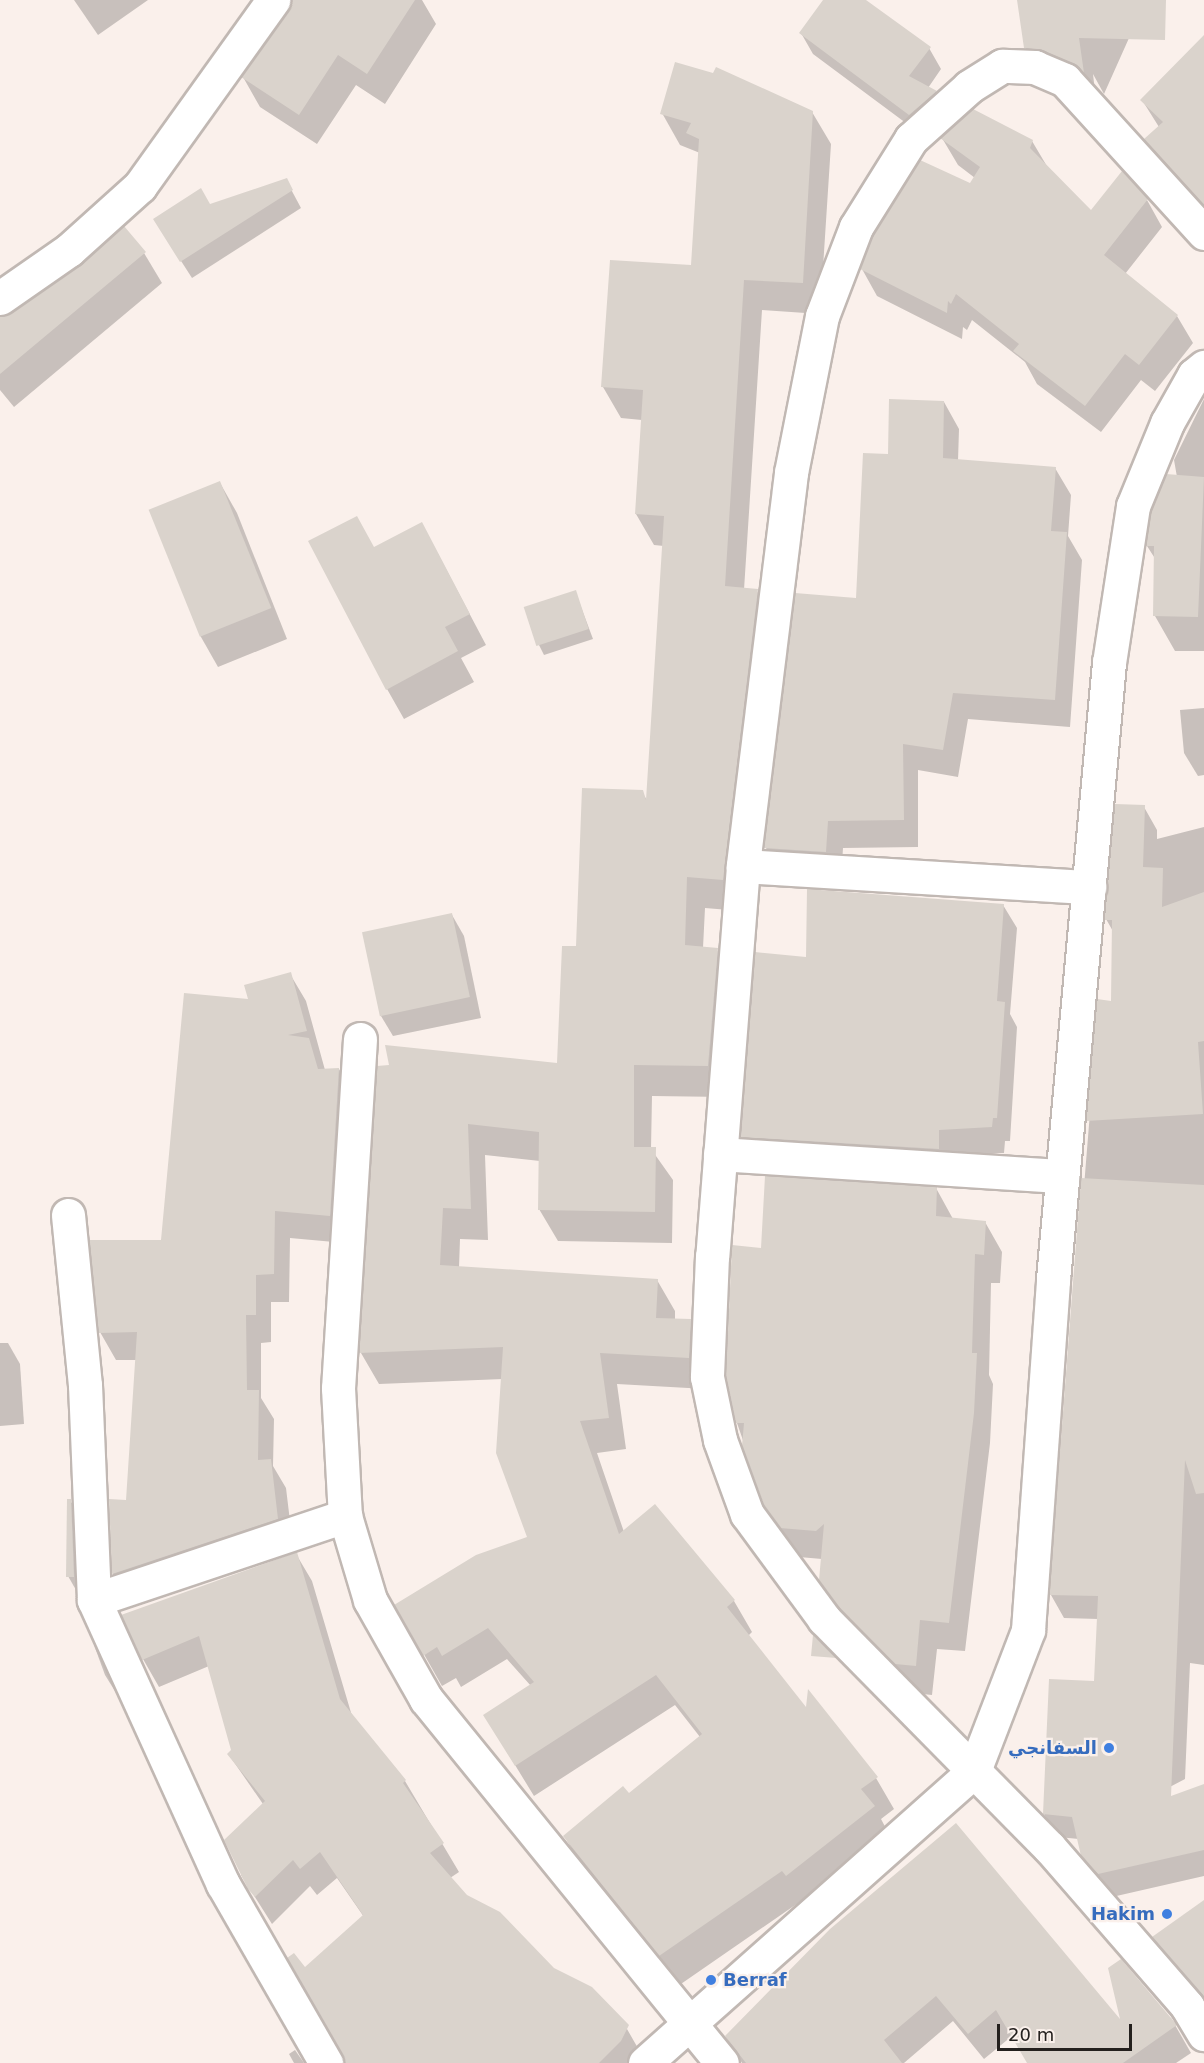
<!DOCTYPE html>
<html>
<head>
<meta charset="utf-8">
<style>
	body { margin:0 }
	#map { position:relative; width:1204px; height:2063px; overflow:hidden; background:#faf0eb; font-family:"DejaVu Sans","Noto Naskh Arabic",sans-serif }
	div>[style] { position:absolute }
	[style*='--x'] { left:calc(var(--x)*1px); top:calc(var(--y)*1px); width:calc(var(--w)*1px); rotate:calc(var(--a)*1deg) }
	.shadow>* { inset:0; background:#0003 }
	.building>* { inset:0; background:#dad3cc; transform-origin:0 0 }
	.roads { filter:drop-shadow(2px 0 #c1b8b3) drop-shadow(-2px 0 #c1b8b3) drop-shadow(0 2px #c1b8b3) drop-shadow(0 -2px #c1b8b3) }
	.street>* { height:33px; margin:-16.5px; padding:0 16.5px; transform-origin:16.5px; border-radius:16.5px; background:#fff }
	.dots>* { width:16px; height:16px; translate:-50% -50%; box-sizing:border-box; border:3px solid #faf0eb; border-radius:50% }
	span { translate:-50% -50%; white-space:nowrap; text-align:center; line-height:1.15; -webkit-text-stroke:4.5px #faf0eb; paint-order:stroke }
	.shop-label { font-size:18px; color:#366cbe; font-weight:700 }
	.right { translate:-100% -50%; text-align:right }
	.left { translate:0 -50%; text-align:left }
	.scale { position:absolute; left:997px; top:2024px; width:135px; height:27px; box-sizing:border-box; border:3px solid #24201e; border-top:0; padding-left:8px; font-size:18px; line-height:21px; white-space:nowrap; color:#24201e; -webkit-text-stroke:4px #faf0eb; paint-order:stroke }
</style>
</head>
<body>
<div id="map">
	<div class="shadow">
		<div style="clip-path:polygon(74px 0,148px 0,98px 35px)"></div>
		<div style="clip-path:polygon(293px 0,422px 0,436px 24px,385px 104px,356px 85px,317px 144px,260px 107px,243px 77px,290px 11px)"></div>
		<div style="clip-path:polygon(825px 0,864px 0,929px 48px,941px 69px,928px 88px,936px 92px,948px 112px,922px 135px,813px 54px,801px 33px)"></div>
		<div style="clip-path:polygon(1046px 0,1146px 0,1104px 94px,1093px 74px,1095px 91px,1037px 68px,1025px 47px)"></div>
		<div style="clip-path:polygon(1204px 71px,1204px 212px,1159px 163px,1146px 139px,1159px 127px,1142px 100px)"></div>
		<div style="clip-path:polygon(812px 112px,831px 144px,820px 314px,762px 310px,744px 590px,757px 591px,775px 622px,741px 911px,705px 908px,703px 948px,717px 950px,735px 981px,726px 1097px,652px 1096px,651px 1149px,673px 1180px,672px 1243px,558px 1241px,539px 1209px,540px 1161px,485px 1155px,488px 1240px,460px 1239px,459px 1268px,657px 1280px,675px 1311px,675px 1320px,690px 1320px,708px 1352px,706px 1389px,617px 1384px,626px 1449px,597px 1453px,624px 1532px,734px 1601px,752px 1632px,748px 1636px,808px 1711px,876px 1778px,894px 1809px,881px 1819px,891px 1838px,805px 1906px,801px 1901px,678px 1986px,583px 1868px,565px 1837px,628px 1795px,700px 1737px,675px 1705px,534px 1796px,485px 1716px,531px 1686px,507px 1659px,461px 1687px,456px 1678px,442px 1686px,396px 1605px,529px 1538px,503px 1379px,379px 1384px,361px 1353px,378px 1067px,558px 1065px,577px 947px,642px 792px,648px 802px,664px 546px,654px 545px,636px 514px,642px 420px,621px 418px,603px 387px,693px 267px,700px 153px,680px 145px,662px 113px)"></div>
		<div style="clip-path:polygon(942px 138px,1032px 141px,1048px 168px,1091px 212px,1147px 200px,1162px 227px,1125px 274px,1177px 316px,1193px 343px,1155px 391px,1141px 380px,1101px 432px,1037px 384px,1025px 362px,972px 320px,967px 330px,963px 327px,962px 339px,877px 296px,862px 269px,971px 185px,975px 178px,958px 165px)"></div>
		<div style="clip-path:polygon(286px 180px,301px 208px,192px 278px,165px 236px,210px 205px)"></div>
		<div style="clip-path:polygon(144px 253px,162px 283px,14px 407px,0 390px,0 318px)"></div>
		<div style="clip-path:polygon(1204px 399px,1204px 651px,1175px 651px,1155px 616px,1156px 560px,1147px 546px,1177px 477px,1174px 460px)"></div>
		<div style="clip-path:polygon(944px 402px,959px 429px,958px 461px,1055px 468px,1071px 495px,1068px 536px,1082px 560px,1070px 727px,968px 719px,958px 777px,918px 770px,918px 847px,843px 848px,841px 879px,781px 875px,766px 848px,797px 594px,857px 600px,889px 456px)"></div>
		<div style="clip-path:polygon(220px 483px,237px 513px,287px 639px,218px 667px,201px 637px,151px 511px)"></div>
		<div style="clip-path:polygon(374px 548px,438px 554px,486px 645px,461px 658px,474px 682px,404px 719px,387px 689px)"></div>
		<div style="clip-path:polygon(575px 591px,593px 639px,544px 655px,539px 645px)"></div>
		<div style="clip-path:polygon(1204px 708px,1204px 775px,1198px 776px,1184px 753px,1180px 710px)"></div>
		<div style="clip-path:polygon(1144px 807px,1157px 830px,1157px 839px,1204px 827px,1204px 1665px,1190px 1663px,1185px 1779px,1145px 1800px,1204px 1792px,1204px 1876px,1112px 1897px,1083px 1855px,1079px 1839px,1058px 1837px,1044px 1814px,1096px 1683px,1098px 1619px,1064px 1618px,1051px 1595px,1099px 1001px,1112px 1002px,1114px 933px,1106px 919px)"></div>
		<div style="clip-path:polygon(1003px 905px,1017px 928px,1010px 1014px,1017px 1027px,1010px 1141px,1005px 1141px,1004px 1153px,755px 1159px,742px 1136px,807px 959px)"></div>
		<div style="clip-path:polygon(452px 915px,464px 936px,481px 1018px,393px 1036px,381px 1016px)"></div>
		<div style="clip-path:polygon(290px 974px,306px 1001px,325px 1070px,339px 1069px,354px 1097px,345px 1243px,290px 1238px,289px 1302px,271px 1302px,271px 1342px,261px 1343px,261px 1398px,274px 1419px,273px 1466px,286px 1488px,293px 1546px,129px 1601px,113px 1574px,110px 1501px,128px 1501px,137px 1360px,116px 1360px,100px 1332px,162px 1241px,250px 1001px)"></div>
		<div style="clip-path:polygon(936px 1188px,953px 1219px,985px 1222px,1002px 1252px,1000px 1283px,991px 1283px,989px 1375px,993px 1384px,990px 1443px,965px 1651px,937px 1649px,932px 1695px,913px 1693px,837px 1610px,820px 1580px,822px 1559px,799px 1557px,783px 1535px,765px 1504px,737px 1423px,763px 1249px)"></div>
		<div style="clip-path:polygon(0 1343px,8px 1343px,20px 1364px,24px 1424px,0 1426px)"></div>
		<div style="clip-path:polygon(70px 1500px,82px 1521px,80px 1597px,68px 1576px)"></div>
		<div style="clip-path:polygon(296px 1554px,312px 1581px,352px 1716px,405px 1781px,459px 1872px,450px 1878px,466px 1897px,627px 2029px,643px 2057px,639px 2063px,344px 2063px,344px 2053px,305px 1969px,364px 1917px,337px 1878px,317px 1895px,310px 1886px,272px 1924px,241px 1875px,263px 1804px,229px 1755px,233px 1751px,209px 1666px,159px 1687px,143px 1659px)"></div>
		<div style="clip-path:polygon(94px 1645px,98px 1652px,118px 1696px,105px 1675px)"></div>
		<div style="clip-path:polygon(1204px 1902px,1204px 2004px,1167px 1960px,1154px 1937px)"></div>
		<div style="clip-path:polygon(831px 1931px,1123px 2025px,1171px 2018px,1191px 2053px,1176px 2063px,1028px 2063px,1012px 2036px,984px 2059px,953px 2021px,904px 2063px,742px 2063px,726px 2037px)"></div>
		<div style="clip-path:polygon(295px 2050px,304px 2063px,294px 2063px,289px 2054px)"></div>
	</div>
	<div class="building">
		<div style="clip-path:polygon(291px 0,415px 0,367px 74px,338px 55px,299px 115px,241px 77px,288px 11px)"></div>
		<div style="clip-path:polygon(823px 0,866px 0,931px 47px,909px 76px,937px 91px,909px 115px,799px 33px)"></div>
		<div style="clip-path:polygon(1017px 0,1166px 0,1165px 40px,1079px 38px,1084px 73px,1072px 63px,1042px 50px,1024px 48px)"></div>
		<div style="clip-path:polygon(1204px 35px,1204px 205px,1144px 139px,1163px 122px,1140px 100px)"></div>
		<div style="clip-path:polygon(675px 62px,713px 73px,716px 67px,813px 111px,803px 283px,744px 280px,725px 586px,758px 589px,723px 880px,687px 877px,685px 945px,718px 948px,708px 1066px,634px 1065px,634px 1147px,656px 1147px,655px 1212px,538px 1210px,539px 1132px,468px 1124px,471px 1209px,443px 1208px,440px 1265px,658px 1279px,656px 1318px,691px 1319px,689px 1358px,600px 1353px,609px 1418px,580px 1421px,619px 1534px,655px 1504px,735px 1600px,727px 1607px,806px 1707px,808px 1689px,878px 1777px,861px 1789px,875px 1806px,786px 1876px,782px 1871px,659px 1956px,563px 1836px,623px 1786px,629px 1793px,702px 1734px,656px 1675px,515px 1766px,483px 1715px,534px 1682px,488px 1628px,442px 1656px,437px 1647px,423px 1656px,394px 1605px,476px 1555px,527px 1537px,496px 1453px,503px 1347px,359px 1353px,377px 1066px,389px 1065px,385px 1045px,557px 1063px,562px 946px,576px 946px,582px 788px,643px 790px,646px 800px,664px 516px,635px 514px,643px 390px,601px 387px,610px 260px,691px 265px,699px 139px,686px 133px,691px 123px,660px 114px)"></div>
		<div style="clip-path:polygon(973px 109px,1033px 140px,1030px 148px,1091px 210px,1122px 171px,1148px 199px,1104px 255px,1178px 315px,1139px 365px,1125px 354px,1085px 406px,1013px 351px,1019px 344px,956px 294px,951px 304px,948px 301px,947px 313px,860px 269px,873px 235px,920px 160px,970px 183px,980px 167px,940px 138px)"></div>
		<div style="clip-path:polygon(287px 178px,293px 190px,180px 262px,153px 219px,201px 188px,210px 204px)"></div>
		<div style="clip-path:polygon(124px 226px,146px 252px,0 374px,0 316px,11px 313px,80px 265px)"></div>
		<div style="clip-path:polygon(889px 399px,944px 401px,943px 458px,1056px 467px,1051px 531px,1067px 532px,1055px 700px,953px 693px,943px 750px,903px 744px,904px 820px,828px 821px,826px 852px,764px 848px,795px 593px,856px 598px,863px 453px,888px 454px)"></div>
		<div style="clip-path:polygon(1166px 474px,1204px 477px,1198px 617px,1153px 616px,1154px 546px,1146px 546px,1151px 511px)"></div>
		<div style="left:220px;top:481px;width:137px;height:77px;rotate:68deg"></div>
		<div style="clip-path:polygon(357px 516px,374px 547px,422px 522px,470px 614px,445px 627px,458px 651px,386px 690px,308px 541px)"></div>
		<div style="left:576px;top:590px;width:41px;height:55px;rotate:72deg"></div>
		<div style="clip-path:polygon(1115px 804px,1145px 805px,1143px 867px,1163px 868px,1162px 907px,1204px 892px,1204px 1041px,1198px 1042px,1203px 1114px,1086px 1121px,1097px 999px,1111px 1001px,1112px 920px,1104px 920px)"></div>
		<div style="clip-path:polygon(807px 889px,1004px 904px,997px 1001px,1005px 1002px,997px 1118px,993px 1118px,992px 1127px,939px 1130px,939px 1149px,740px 1137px,755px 952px,806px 957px)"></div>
		<div style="left:452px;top:913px;width:86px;height:92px;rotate:78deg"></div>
		<div style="clip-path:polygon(291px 972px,307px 1031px,288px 1035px,309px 1038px,318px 1069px,339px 1068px,330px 1216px,275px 1211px,274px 1274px,256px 1275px,256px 1315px,246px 1315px,247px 1390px,259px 1390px,258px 1460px,271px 1459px,278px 1519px,112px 1574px,109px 1499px,126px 1500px,137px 1332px,99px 1333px,89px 1240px,161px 1240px,184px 993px,248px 999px,244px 985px)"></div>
		<div style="clip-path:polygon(765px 1176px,937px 1187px,936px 1216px,986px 1221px,984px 1255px,975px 1254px,972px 1353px,977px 1353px,974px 1413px,949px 1623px,920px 1620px,916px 1666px,895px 1664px,838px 1607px,819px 1580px,824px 1524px,816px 1531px,780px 1528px,764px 1505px,742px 1446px,744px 1423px,736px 1423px,726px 1375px,732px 1245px,761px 1248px)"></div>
		<div style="clip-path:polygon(1081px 1178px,1204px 1185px,1204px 1493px,1196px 1494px,1185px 1460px,1171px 1796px,1204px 1784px,1204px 1850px,1098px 1874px,1081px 1856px,1072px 1817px,1043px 1814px,1049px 1679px,1094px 1681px,1098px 1596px,1049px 1595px)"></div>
		<div style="clip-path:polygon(67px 1499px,71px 1499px,74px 1577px,66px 1577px)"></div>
		<div style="clip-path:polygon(297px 1552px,340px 1699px,406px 1780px,403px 1783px,444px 1843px,430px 1853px,467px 1895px,500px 1912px,554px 1968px,592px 1987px,629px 2025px,621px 2041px,599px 2063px,345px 2063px,287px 1958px,294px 1953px,305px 1967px,363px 1915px,320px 1852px,300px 1869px,293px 1860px,255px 1897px,248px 1889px,224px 1840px,265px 1801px,227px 1754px,231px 1750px,199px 1636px,142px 1660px,121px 1615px)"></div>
		<div style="clip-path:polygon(813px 1635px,837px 1658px,811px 1656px)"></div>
		<div style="clip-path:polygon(956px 1823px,1120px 2019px,1108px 1968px,1121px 1959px,1177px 2025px,1123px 2063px,1027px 2063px,996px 2010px,968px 2034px,936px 1996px,884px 2040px,902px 2063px,746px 2063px,725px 2036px,830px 1929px)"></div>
		<div style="clip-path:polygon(1204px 1900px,1204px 1998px,1152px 1937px)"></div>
	</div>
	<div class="roads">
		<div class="street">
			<div style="--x:1204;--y:233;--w:207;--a:-132.3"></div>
			<div style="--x:1065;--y:80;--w:33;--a:-157"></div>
			<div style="--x:1035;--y:67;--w:33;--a:-178"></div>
			<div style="--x:1002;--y:66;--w:39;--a:148"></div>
			<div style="--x:969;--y:87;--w:78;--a:138.1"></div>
			<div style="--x:911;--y:139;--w:104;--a:122"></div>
			<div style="--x:856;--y:227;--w:95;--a:110.9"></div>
			<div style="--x:822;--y:316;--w:160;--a:101.2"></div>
			<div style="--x:791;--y:473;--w:396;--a:97"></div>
			<div style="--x:743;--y:866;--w:391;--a:94.5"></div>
			<div style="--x:712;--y:1256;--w:121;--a:92.4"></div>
			<div style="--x:707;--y:1377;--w:64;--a:78.3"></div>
			<div style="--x:720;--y:1440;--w:79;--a:70"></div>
			<div style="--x:747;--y:1514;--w:130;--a:53.7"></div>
			<div style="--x:824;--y:1619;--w:320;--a:45.4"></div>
			<div style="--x:1049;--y:1847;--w:211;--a:49"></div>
			<div style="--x:1187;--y:2006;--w:33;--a:59"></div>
			<div style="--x:0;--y:298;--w:84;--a:-34.8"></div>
			<div style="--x:69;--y:250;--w:96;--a:-42"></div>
			<div style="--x:140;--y:186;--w:229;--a:-54.4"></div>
			<div style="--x:743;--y:866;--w:347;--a:3.5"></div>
			<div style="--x:360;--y:1039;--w:350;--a:93.6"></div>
			<div style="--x:338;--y:1388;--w:128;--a:86.9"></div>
			<div style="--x:345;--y:1516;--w:88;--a:73.4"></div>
			<div style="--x:370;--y:1600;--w:114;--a:60.5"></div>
			<div style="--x:426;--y:1699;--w:469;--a:50.9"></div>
			<div style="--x:720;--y:1154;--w:343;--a:3.7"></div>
			<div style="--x:68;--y:1215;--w:171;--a:84.3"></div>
			<div style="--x:85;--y:1385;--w:215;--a:87.6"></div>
			<div style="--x:94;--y:1600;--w:265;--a:-18.5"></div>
			<div style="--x:94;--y:1600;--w:312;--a:65.6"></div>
			<div style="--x:223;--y:1884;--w:207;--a:60.1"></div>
			<div style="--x:645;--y:2063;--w:440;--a:-41.6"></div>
			<div style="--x:974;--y:1771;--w:151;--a:-69"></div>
			<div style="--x:1028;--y:1630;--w:352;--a:-85.9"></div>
			<div style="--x:1053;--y:1279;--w:619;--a:-84.81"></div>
			<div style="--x:1109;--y:663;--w:159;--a:-81.3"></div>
			<div style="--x:1133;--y:506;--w:90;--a:-67.7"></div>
			<div style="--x:1167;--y:423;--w:55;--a:-60.6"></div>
			<div style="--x:1194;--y:375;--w:13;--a:-39"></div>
		</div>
	</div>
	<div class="dots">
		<div style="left:1109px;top:1748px;background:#3f7fe0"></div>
		<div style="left:1167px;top:1914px;background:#3f7fe0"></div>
		<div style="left:711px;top:1980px;background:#3f7fe0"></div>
	</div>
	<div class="shop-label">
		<span class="right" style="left:1097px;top:1748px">السفانجي</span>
		<span class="right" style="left:1155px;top:1914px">Hakim</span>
		<span class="left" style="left:723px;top:1980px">Berraf</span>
	</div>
	<div class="scale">20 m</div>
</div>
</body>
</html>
